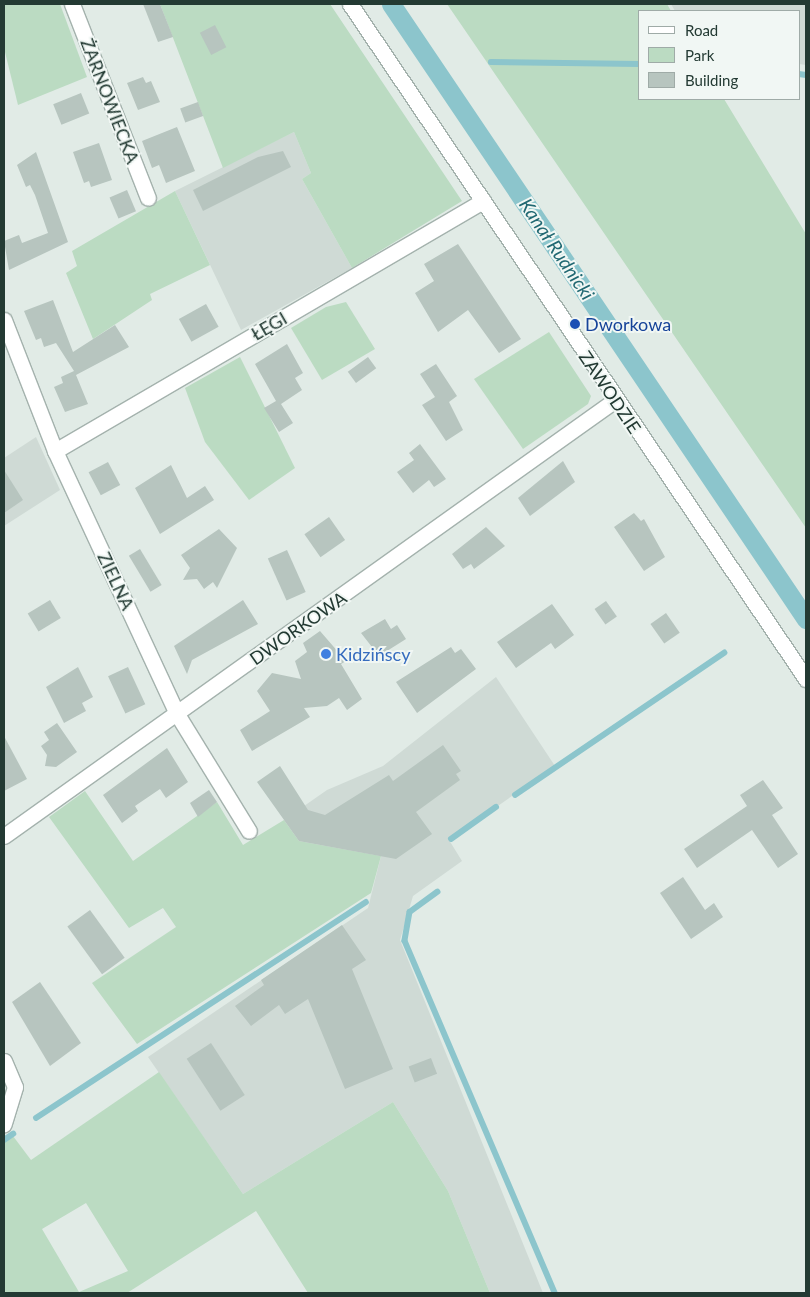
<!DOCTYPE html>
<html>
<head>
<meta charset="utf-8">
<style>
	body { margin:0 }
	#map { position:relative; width:810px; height:1297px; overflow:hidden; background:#e1ebe6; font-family:Lato,sans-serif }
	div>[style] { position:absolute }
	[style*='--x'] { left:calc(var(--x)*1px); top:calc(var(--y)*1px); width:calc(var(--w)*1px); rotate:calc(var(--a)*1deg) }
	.built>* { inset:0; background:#cfdad5 }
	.green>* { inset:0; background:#bbdbc2 }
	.stream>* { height:5.5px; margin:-2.75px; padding:0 2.75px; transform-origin:2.75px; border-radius:2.75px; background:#8cc5cc }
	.canal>* { height:19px; margin:-9.5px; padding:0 9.5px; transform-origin:9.5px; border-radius:9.5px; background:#8cc5cc }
	.building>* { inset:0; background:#b7c5bf; transform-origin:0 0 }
	.roads { filter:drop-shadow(1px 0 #a4b2ad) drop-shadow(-1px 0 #a4b2ad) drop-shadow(0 1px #a4b2ad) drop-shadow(0 -1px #a4b2ad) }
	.minor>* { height:15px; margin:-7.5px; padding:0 7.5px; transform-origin:7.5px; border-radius:7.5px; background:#fff }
	.dots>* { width:14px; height:14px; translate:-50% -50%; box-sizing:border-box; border:2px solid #f1f7f4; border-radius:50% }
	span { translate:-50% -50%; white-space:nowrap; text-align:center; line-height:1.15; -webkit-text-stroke:4px #f1f7f4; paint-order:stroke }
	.street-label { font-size:18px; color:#233a33 }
	.transit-label { font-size:18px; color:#164399 }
	.left { translate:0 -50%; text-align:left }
	.shop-label { font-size:18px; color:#366cbe }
	.water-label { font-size:19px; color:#216872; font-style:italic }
	.frame { position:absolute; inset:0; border:5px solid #233a33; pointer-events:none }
	.legend { position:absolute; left:638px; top:10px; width:162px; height:90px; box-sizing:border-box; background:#f1f7f4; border:1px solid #9faba7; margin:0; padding:6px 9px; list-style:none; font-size:15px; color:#233a33 }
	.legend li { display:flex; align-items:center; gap:10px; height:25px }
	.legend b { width:25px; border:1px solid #9faba7 }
</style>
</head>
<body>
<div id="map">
	<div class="built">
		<div style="clip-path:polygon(671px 4px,806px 4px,806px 65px,799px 64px,799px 11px,675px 11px)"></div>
		<div style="clip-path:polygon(294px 132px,311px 173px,302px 179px,352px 268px,241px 330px,175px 191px)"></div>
		<div style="clip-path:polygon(36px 437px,60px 490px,4px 526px,4px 458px)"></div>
		<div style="clip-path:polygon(496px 677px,555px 766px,449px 840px,462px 861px,413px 896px,400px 940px,543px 1293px,490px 1293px,448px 1191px,393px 1102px,243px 1194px,148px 1057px,368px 908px,381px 856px,299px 841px,284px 820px,327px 790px,383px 766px)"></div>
	</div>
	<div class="green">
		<div style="clip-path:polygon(4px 4px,60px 4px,87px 77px,18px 105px,4px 48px)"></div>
		<div style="clip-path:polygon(160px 4px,330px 4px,462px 201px,352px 268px,302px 179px,311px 173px,294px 132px,223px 168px)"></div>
		<div style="clip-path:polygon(447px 4px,667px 4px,671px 11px,639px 11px,639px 99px,724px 99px,806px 234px,806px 528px)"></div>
		<div style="clip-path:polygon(175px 191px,210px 265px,150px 294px,152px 300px,93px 339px,66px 273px,77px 266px,72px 251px)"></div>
		<div style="clip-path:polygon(346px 302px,375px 349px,322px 380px,291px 328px,326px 307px)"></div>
		<div style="clip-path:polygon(549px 332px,591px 396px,588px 404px,523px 449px,474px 379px)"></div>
		<div style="clip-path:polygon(240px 357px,295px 468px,249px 500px,205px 442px,185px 388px)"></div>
		<div style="clip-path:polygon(85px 791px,133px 861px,217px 802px,243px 845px,284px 820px,299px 841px,381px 856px,371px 893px,137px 1044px,92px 983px,176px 927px,163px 908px,129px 928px,49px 817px)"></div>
		<div style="clip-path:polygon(evenodd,159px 1072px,243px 1194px,393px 1102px,448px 1191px,490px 1293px,308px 1293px,256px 1211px,127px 1293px,4px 1293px,4px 1142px,13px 1136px,31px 1160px,159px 1072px,86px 1203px,128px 1271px,79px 1292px,42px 1229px,86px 1203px)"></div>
	</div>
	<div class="stream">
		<div style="--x:491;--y:62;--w:148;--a:0.8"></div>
		<div style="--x:799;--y:74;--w:7;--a:8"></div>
		<div style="--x:515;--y:795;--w:253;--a:-34.2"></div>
		<div style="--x:451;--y:839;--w:55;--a:-35.4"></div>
		<div style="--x:438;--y:892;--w:34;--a:144"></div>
		<div style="--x:410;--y:912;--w:29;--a:100"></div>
		<div style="--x:405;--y:941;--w:383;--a:66.9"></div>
		<div style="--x:36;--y:1118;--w:394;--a:-33.2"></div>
		<div style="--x:4;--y:1140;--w:11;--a:-34"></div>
	</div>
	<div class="canal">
		<div style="--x:391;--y:4;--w:742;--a:55.99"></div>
	</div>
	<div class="building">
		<div style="clip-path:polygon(143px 4px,160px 4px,173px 37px,158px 42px)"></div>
		<div style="left:215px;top:25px;width:25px;height:17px;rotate:63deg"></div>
		<div style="clip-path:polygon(143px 77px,146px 83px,151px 81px,160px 102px,138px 110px,127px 83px)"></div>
		<div style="left:81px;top:93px;width:22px;height:30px;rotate:68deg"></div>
		<div style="left:198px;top:102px;width:15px;height:19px;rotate:70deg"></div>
		<div style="clip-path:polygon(177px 127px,195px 171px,166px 183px,159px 165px,152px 168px,142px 141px)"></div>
		<div style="clip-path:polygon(99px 143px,112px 180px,91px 187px,89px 181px,84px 183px,73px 152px)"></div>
		<div style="clip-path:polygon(283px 151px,291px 167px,203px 211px,193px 190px,258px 157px)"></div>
		<div style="clip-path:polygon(36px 152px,68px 242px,9px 270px,4px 241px,19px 235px,22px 243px,48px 233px,35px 195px,30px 185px,26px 187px,17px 165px)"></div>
		<div style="left:127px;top:190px;width:23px;height:19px;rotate:67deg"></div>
		<div style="clip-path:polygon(458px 244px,521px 339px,499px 353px,468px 310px,438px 332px,415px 293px,434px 281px,424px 264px)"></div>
		<div style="clip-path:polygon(53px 300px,73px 352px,115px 325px,129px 347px,76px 375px,88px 404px,65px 412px,54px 387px,63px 383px,61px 377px,74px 371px,56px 343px,44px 347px,41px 338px,36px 340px,24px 311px)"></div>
		<div style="left:206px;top:304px;width:26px;height:31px;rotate:61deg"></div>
		<div style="clip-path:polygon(287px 344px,303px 373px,295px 378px,302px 390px,281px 404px,293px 423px,279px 432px,264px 408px,276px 401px,255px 364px)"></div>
		<div style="left:368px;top:357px;width:14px;height:25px;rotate:54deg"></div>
		<div style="clip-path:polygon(436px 364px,457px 396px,449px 402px,463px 430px,446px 441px,422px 405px,435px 397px,420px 374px)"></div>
		<div style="clip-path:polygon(420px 444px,446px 479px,434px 487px,429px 480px,413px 493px,397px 472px,414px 460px,409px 453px)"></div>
		<div style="clip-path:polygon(563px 461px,575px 482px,530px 516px,518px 498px)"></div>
		<div style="left:108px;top:462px;width:26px;height:22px;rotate:62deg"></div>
		<div style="clip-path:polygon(171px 465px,187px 498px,205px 486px,214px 500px,160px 534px,135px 488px)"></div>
		<div style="clip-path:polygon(4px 470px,23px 500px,4px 513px)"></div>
		<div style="clip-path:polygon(634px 513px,641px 521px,644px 519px,665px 557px,644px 571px,614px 527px)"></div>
		<div style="left:329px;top:517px;width:28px;height:30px;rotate:55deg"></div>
		<div style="clip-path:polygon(486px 527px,505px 546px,474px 569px,471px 564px,463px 569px,452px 554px)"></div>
		<div style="clip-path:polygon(219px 529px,237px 548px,217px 588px,213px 582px,204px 589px,197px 579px,183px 580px,190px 568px,181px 555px)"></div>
		<div style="left:140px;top:549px;width:42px;height:13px;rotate:59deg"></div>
		<div style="left:287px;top:550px;width:46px;height:21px;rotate:66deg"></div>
		<div style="left:50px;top:600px;width:21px;height:26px;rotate:59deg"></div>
		<div style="clip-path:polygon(243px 600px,258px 624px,192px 660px,187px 674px,174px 646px)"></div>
		<div style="left:606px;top:601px;width:19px;height:14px;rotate:55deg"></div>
		<div style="clip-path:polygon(552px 604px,574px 635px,555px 649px,551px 643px,516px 668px,497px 642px)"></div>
		<div style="left:666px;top:613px;width:24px;height:19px;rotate:55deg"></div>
		<div style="clip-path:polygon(385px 619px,391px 629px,397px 625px,406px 639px,379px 656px,361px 633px)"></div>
		<div style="clip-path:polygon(320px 631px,346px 661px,341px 664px,362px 699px,347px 710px,339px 698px,327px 706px,304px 708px,310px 717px,252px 751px,240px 730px,270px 711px,257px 691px,272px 673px,301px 679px,295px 661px,307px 652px,303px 643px)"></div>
		<div style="clip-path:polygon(451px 647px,455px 653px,461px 649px,476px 669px,417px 713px,396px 682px)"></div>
		<div style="clip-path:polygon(78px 667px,93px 697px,82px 703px,86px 711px,64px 723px,46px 687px)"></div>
		<div style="left:128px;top:667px;width:41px;height:22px;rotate:65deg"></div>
		<div style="clip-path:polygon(57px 723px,77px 752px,56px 767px,45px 766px,47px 755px,41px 746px,49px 740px,44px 732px)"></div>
		<div style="clip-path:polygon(4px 736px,27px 779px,4px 791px)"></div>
		<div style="clip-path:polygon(443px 745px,461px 771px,456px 774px,460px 780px,416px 812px,432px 834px,396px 859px,299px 841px,257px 782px,280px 766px,308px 810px,325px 815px,389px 775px,393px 781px)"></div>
		<div style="clip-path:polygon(167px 748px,188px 782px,166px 798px,160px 789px,135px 806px,138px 811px,122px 823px,103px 795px)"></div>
		<div style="clip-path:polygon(763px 780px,783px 808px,772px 815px,798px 854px,778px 868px,752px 830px,697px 868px,684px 849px,747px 806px,740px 795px)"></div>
		<div style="clip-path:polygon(209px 790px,217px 802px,198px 817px,190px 803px)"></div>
		<div style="clip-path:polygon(683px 877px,705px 910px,714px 903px,723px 917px,691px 939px,660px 893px)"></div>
		<div style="left:90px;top:910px;width:59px;height:28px;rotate:54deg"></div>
		<div style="clip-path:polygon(342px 925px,366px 960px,352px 969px,393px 1069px,345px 1089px,308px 999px,285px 1014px,279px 1005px,251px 1026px,235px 1006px,264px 985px,261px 980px)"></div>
		<div style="clip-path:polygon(40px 982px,81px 1043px,50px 1066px,12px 1002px)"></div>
		<div style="left:211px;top:1043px;width:62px;height:29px;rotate:57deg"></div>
		<div style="left:431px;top:1058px;width:17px;height:24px;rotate:69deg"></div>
	</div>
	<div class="roads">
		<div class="minor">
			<div style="--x:72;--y:4;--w:208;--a:68.6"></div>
			<div style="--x:350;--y:4;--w:815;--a:55.96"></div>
			<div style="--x:4;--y:320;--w:141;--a:68.7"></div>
			<div style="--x:55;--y:451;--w:290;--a:65.1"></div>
			<div style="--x:177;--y:714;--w:137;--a:58.4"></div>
			<div style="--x:55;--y:451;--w:496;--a:-30.3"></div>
			<div style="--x:4;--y:836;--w:751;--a:-35.51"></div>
			<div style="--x:4;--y:1061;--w:28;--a:67"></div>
			<div style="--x:15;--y:1087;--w:39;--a:107"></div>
		</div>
	</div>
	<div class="dots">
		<div style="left:575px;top:324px;background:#1a4fb4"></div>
		<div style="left:326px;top:654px;background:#3f7fe0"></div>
	</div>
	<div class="street-label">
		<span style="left:110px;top:101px;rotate:69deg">ŻARNOWIECKA</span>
		<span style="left:269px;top:326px;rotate:-30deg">ŁĘGI</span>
		<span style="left:610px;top:392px;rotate:56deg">ZAWODZIE</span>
		<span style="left:116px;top:581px;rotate:65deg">ZIELNA</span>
		<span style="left:298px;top:628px;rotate:-35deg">DWORKOWA</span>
	</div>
	<div class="transit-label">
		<span class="left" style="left:585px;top:324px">Dworkowa</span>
	</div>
	<div class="shop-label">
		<span class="left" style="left:336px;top:654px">Kidzińscy</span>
	</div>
	<div class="water-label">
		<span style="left:557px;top:249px;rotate:56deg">Kanał Rudnicki</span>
	</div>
	<div class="frame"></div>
	<ul class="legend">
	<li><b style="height:6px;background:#fff"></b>Road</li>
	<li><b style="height:14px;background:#bbdbc2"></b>Park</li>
	<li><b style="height:14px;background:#b7c5bf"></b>Building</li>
	</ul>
</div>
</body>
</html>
